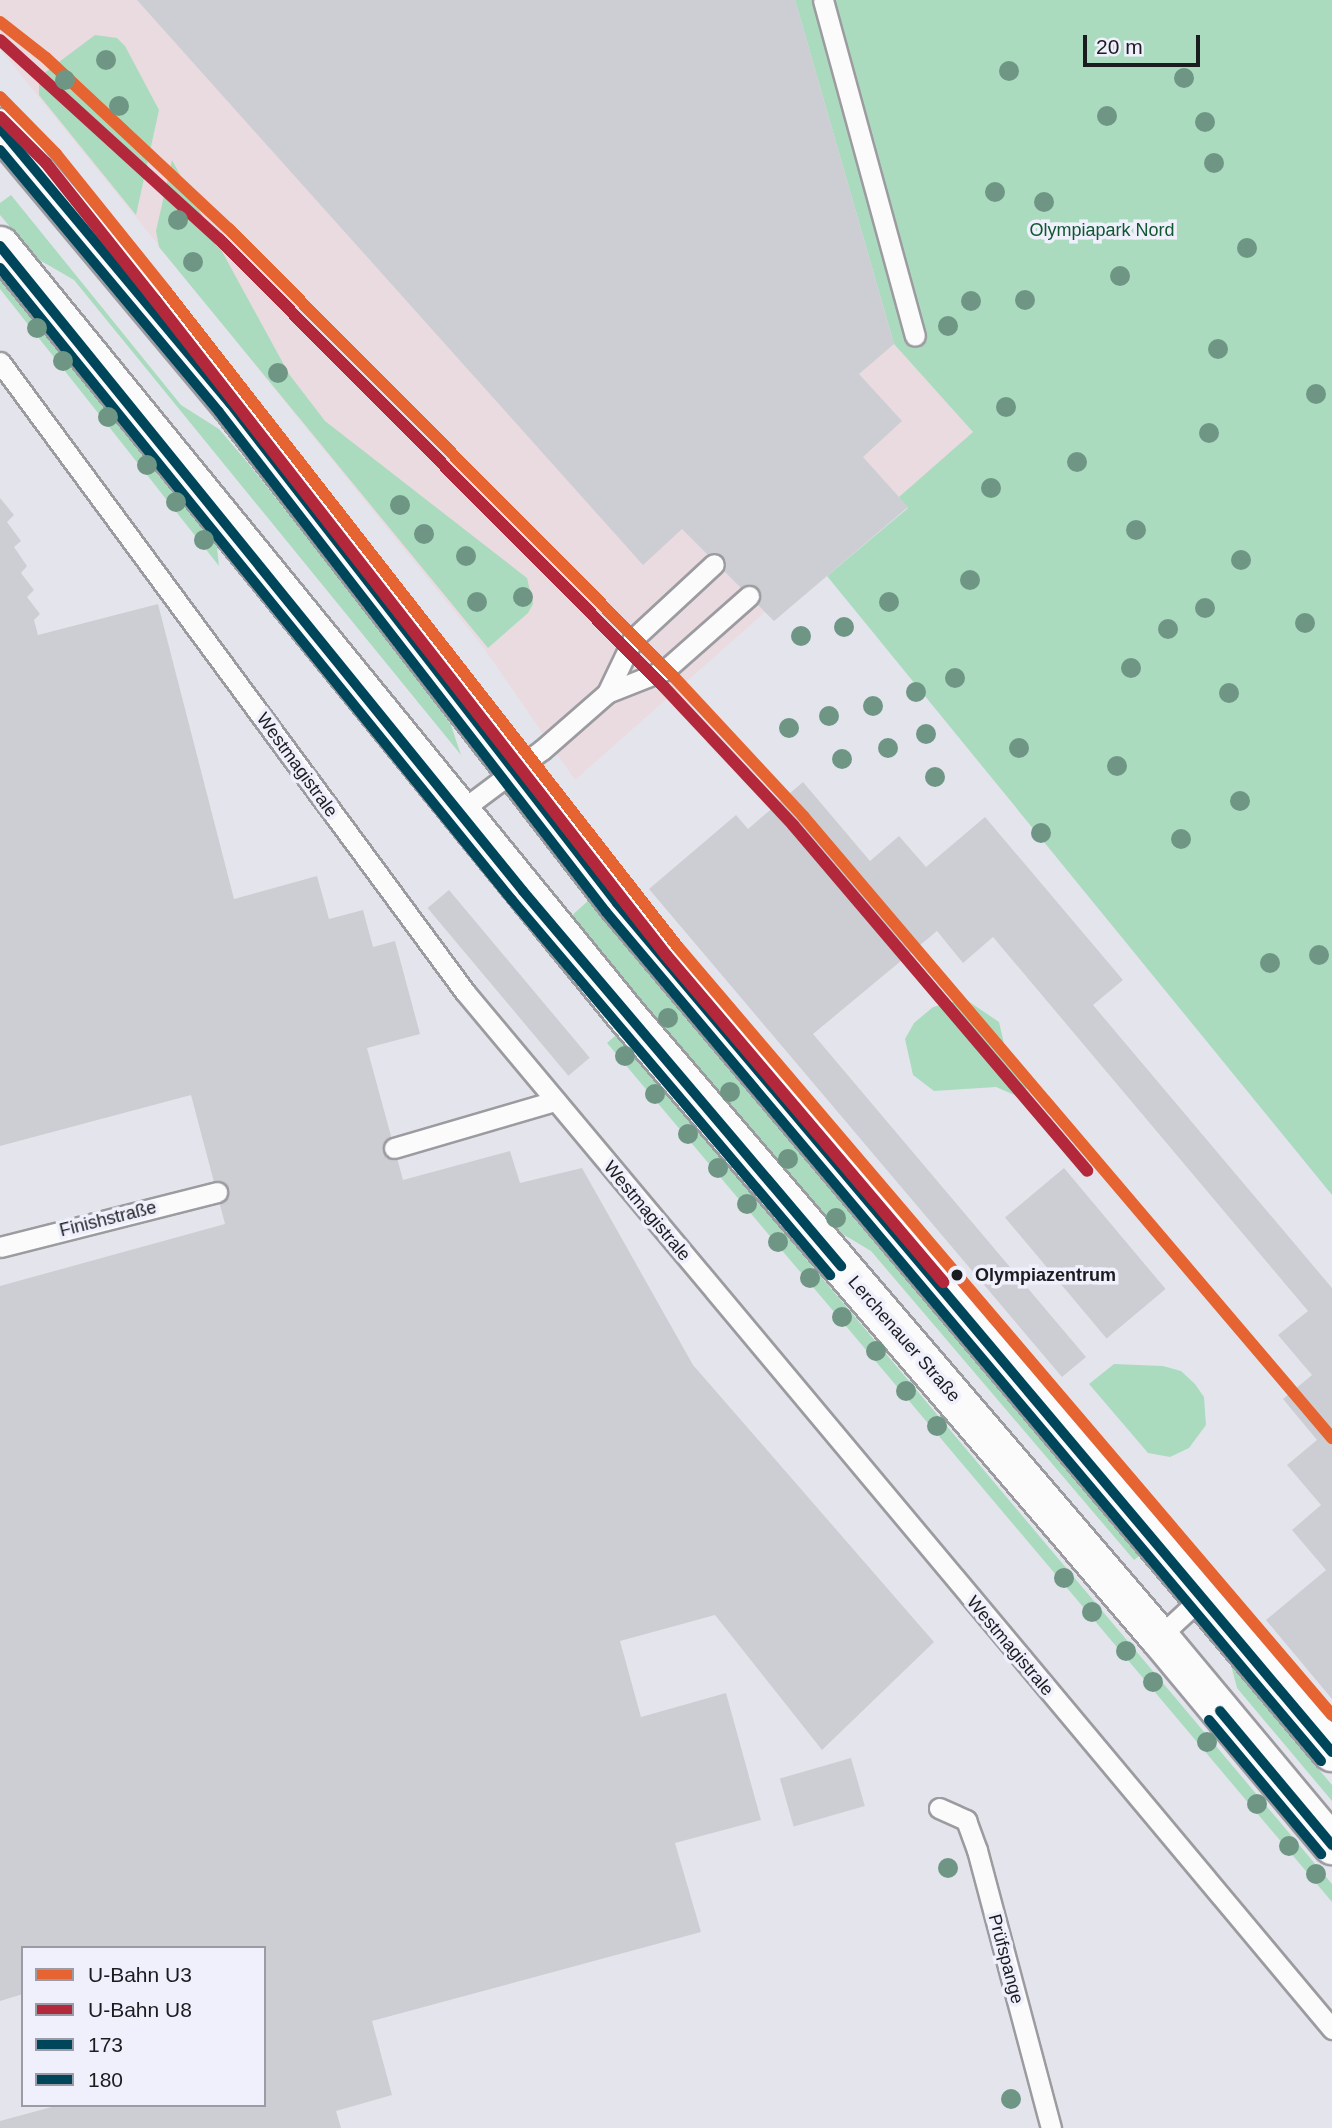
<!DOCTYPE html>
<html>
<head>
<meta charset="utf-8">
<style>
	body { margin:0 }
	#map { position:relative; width:1332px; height:2128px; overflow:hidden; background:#e4e5ec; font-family:Helvetica,sans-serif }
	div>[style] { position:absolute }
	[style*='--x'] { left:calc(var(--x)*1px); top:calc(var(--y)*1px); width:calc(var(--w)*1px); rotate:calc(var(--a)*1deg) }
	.commercial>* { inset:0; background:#e9dbdf }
	.green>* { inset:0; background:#abdbbf }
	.building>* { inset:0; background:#cdced4; transform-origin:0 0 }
	.roads { filter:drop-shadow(2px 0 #9b9ba0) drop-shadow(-2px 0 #9b9ba0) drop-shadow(0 2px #9b9ba0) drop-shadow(0 -2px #9b9ba0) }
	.service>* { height:19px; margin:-9.5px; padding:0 9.5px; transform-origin:9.5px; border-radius:9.5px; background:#fbfbfc }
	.secondary>* { height:38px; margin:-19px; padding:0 19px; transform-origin:19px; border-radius:19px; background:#fbfbfc }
	.bus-1>* { height:10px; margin:-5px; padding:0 5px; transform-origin:5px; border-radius:5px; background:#00465a }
	.bus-2>* { height:10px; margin:-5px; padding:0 5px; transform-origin:5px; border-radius:5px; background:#00465a }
	.metro-1>* { height:12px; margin:-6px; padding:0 6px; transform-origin:6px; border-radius:6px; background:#e66432 }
	.metro-2>* { height:12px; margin:-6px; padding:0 6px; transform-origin:6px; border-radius:6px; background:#b4283c }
	.trees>* { width:20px; height:20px; margin:-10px; border-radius:50%; background:#6f9685 }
	.dots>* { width:19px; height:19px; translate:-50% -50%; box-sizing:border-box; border:4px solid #eff0fc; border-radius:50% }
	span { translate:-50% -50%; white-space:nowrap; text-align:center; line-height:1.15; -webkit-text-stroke:7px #eff0fc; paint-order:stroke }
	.park-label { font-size:18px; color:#105630 }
	.street-label { font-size:18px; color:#1b1c20 }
	.stop-label { font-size:18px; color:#1b1c20; font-weight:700 }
	.left { translate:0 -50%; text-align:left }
	.legend { position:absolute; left:21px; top:1946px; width:245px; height:161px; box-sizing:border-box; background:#eff0fc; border:2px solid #9a9ba4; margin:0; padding:9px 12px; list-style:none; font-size:21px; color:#1b1c20 }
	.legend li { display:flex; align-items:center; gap:14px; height:35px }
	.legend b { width:35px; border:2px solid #9a9ba4 }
	.scale { position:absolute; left:1083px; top:35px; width:117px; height:32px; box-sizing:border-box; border:4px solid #1b1c20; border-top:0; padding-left:9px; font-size:21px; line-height:24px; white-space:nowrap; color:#1b1c20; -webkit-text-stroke:5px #eff0fc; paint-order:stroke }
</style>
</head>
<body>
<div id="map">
	<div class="commercial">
		<div style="clip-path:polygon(0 0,795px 0,894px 344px,973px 432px,900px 497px,908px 507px,774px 621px,765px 612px,575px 780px,483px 647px,0 49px)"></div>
	</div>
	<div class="green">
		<div style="clip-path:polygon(795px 0,1332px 0,1332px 1195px,827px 576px,908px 508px,899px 497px,973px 432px,894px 344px)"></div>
		<div style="clip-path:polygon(95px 35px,117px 38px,125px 46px,159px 110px,136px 215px,39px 95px,39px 77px)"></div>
		<div style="clip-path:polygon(172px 160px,289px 374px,325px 421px,527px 578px,533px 604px,528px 613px,488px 648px,159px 247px,156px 231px)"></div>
		<div style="clip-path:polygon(11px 195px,181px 405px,219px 429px,248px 463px,415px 674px,451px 725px,461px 755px,74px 280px,36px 258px,0 215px,0 203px)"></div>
		<div style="clip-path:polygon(0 274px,217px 547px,219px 566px,0 289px)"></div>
		<div style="clip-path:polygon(589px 900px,1141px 1555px,1134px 1560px,871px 1251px,819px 1220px,569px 918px)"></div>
		<div style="clip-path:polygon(965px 999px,999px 1022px,1009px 1065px,1027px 1088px,1019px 1097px,996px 1087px,934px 1091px,913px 1075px,905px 1039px,914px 1023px,933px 1007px)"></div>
		<div style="clip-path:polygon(617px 1034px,1332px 1884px,1332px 1902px,607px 1043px)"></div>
		<div style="clip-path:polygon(1114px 1364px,1163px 1366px,1181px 1371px,1195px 1384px,1204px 1397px,1206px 1425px,1189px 1448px,1170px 1457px,1148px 1453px,1089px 1384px)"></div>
		<div style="clip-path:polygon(1231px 1665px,1332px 1785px,1332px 1801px,1237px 1688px)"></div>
	</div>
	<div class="building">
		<div style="clip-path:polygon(137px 0,795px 0,894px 344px,859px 374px,902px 421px,863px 457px,908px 507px,774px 621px,682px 529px,643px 565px)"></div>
		<div style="clip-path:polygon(0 498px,14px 515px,7px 522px,21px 541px,14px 547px,27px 566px,21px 573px,34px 590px,27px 597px,40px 614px,34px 620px,38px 635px,158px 604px,234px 899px,317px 876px,329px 919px,363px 910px,373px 947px,395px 941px,420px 1034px,367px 1048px,403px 1180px,510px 1151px,520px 1183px,582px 1168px,693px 1365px,934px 1642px,822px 1750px,715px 1615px,620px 1641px,641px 1717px,726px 1693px,761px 1820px,675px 1843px,701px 1932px,372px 2021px,392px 2095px,336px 2111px,341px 2128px,0 2128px,0 2121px,59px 2105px,264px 2105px,264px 1948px,23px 1948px,23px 1994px,0 2001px,0 1286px,225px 1224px,191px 1095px,0 1146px)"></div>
		<div style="clip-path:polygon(803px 782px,870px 861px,899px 836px,926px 867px,985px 817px,1123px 980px,1093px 1005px,1332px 1288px,1332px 1699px,1266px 1620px,1326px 1570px,1292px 1530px,1321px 1505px,1287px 1465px,1317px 1440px,1283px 1399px,1312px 1375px,1278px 1335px,1308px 1311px,993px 937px,963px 963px,937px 931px,813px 1034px,1086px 1357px,1062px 1377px,649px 889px,736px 815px,748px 829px)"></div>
		<div style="left:449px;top:890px;width:219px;height:28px;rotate:50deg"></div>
		<div style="left:1064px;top:1168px;width:158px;height:77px;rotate:50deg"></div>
		<div style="left:851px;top:1758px;width:50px;height:74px;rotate:74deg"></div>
	</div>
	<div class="roads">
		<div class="service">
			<div style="--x:823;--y:0;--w:348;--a:74.7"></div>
			<div style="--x:0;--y:362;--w:783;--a:53.57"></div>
			<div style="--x:465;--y:992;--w:1352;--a:50.1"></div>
			<div style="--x:607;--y:693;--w:60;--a:-64.3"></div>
			<div style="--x:633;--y:639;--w:110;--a:-42.8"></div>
			<div style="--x:459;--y:812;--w:104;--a:-36.8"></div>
			<div style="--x:542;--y:750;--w:86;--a:-41.2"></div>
			<div style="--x:607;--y:693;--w:62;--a:-21.6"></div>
			<div style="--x:665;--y:670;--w:112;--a:-41.4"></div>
			<div style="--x:394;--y:1148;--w:168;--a:-16.3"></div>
			<div style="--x:0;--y:1247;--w:224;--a:-14.2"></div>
			<div style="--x:1159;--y:1637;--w:57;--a:-42.9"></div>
			<div style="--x:939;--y:1808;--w:30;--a:24"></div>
			<div style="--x:966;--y:1820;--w:32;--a:70"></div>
			<div style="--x:977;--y:1850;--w:288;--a:75.1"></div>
		</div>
		<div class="secondary">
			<div style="--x:0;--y:128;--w:359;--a:50.1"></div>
			<div style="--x:230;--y:403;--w:632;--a:52.26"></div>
			<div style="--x:617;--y:903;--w:1110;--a:49.9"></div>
			<div style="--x:0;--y:246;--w:992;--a:50.85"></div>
			<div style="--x:626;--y:1015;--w:819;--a:49.41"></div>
			<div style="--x:1159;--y:1637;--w:271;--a:50.2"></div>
		</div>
	</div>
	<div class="bus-1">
		<div style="--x:0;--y:128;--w:359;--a:50.1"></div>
		<div style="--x:230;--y:403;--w:632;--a:52.26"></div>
		<div style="--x:617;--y:903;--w:1110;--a:49.9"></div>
		<div style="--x:0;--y:246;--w:830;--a:50.96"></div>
		<div style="--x:523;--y:891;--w:492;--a:49.7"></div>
		<div style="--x:1220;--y:1711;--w:175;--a:50.1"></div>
	</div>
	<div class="bus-2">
		<div style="--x:0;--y:150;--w:341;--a:50.1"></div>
		<div style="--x:219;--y:412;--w:632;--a:52.26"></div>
		<div style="--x:606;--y:912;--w:1110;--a:49.9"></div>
		<div style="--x:0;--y:268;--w:813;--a:50.99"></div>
		<div style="--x:512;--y:900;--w:492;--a:49.7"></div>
		<div style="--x:1209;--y:1720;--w:175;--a:50.1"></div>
	</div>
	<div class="metro-1">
		<div style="--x:0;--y:22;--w:58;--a:38"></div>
		<div style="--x:46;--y:58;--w:250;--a:43.1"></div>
		<div style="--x:229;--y:229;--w:631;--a:45.19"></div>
		<div style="--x:674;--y:677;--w:190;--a:47.1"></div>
		<div style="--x:803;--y:816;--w:817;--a:49.62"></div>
		<div style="--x:0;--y:97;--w:80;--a:45.5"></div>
		<div style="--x:56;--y:154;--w:176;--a:51.2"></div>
		<div style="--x:166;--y:291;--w:831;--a:52.04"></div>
		<div style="--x:677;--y:946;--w:1010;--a:49.58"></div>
	</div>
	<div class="metro-2">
		<div style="--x:0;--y:40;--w:296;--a:42.3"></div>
		<div style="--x:219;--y:239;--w:631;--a:45.19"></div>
		<div style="--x:664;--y:687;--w:189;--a:46.9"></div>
		<div style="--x:793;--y:825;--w:454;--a:49.6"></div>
		<div style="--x:0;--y:117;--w:65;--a:45"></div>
		<div style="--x:46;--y:163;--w:175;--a:51.5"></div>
		<div style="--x:155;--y:300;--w:831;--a:52.04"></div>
		<div style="--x:666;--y:955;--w:429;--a:49.7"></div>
	</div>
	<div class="trees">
		<div style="left:106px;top:60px"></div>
		<div style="left:1009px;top:71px"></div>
		<div style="left:1184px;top:78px"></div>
		<div style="left:65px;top:80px"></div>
		<div style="left:119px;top:106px"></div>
		<div style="left:1107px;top:116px"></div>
		<div style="left:1205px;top:122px"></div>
		<div style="left:1214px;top:163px"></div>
		<div style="left:995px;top:192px"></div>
		<div style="left:1044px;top:202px"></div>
		<div style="left:178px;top:220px"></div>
		<div style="left:1247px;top:248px"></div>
		<div style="left:193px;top:262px"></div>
		<div style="left:1120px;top:276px"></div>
		<div style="left:1025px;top:300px"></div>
		<div style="left:971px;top:301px"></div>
		<div style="left:948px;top:326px"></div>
		<div style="left:37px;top:328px"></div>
		<div style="left:1218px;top:349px"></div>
		<div style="left:63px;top:361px"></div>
		<div style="left:278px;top:373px"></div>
		<div style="left:1316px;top:394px"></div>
		<div style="left:1006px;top:407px"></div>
		<div style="left:108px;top:417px"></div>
		<div style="left:1209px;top:433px"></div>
		<div style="left:1077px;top:462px"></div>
		<div style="left:147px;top:465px"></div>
		<div style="left:991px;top:488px"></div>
		<div style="left:176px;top:502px"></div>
		<div style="left:400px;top:505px"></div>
		<div style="left:1136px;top:530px"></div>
		<div style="left:424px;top:534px"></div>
		<div style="left:204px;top:540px"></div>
		<div style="left:466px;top:556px"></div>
		<div style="left:1241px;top:560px"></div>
		<div style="left:970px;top:580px"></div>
		<div style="left:523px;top:597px"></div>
		<div style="left:477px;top:602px"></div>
		<div style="left:889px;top:602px"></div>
		<div style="left:1205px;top:608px"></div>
		<div style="left:1305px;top:623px"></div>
		<div style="left:844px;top:627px"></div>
		<div style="left:1168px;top:629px"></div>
		<div style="left:801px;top:636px"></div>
		<div style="left:1131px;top:668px"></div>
		<div style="left:955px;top:678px"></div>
		<div style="left:916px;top:692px"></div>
		<div style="left:1229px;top:693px"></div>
		<div style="left:873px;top:706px"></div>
		<div style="left:829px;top:716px"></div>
		<div style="left:789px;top:728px"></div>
		<div style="left:926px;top:734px"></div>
		<div style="left:888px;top:748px"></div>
		<div style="left:1019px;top:748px"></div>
		<div style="left:842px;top:759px"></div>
		<div style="left:1117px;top:766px"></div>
		<div style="left:935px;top:777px"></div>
		<div style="left:1240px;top:801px"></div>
		<div style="left:1041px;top:833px"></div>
		<div style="left:1181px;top:839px"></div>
		<div style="left:1319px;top:955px"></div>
		<div style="left:1270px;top:963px"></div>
		<div style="left:668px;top:1018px"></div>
		<div style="left:625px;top:1056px"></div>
		<div style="left:730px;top:1092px"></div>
		<div style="left:655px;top:1094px"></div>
		<div style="left:688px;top:1134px"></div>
		<div style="left:788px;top:1159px"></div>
		<div style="left:718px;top:1168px"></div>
		<div style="left:747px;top:1204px"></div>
		<div style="left:836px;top:1218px"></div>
		<div style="left:778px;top:1242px"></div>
		<div style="left:810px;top:1278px"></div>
		<div style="left:842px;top:1317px"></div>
		<div style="left:876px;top:1351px"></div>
		<div style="left:906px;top:1391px"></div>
		<div style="left:937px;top:1426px"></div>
		<div style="left:1064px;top:1578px"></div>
		<div style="left:1092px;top:1612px"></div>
		<div style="left:1126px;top:1651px"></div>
		<div style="left:1153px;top:1682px"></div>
		<div style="left:1207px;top:1742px"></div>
		<div style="left:1257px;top:1804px"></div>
		<div style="left:1289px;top:1846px"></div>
		<div style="left:948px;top:1868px"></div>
		<div style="left:1316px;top:1874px"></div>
		<div style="left:1011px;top:2099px"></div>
	</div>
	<div class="dots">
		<div style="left:957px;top:1275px;background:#1b1c20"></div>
	</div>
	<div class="park-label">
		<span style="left:1102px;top:230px">Olympiapark Nord</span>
	</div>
	<div class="street-label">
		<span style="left:297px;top:765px;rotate:54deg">Westmagistrale</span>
		<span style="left:647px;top:1211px;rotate:50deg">Westmagistrale</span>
		<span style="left:108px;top:1219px;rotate:-14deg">Finishstraße</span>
		<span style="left:904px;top:1339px;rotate:49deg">Lerchenauer Straße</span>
		<span style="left:1010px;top:1646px;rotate:50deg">Westmagistrale</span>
		<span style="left:1006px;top:1959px;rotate:75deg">Prüfspange</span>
	</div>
	<div class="stop-label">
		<span class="left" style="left:975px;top:1275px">Olympiazentrum</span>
	</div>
	<ul class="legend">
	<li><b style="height:9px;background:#e66432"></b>U-Bahn U3</li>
	<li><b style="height:9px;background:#b4283c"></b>U-Bahn U8</li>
	<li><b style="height:9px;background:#00465a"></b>173</li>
	<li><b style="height:9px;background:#00465a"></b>180</li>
	</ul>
	<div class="scale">20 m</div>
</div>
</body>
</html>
